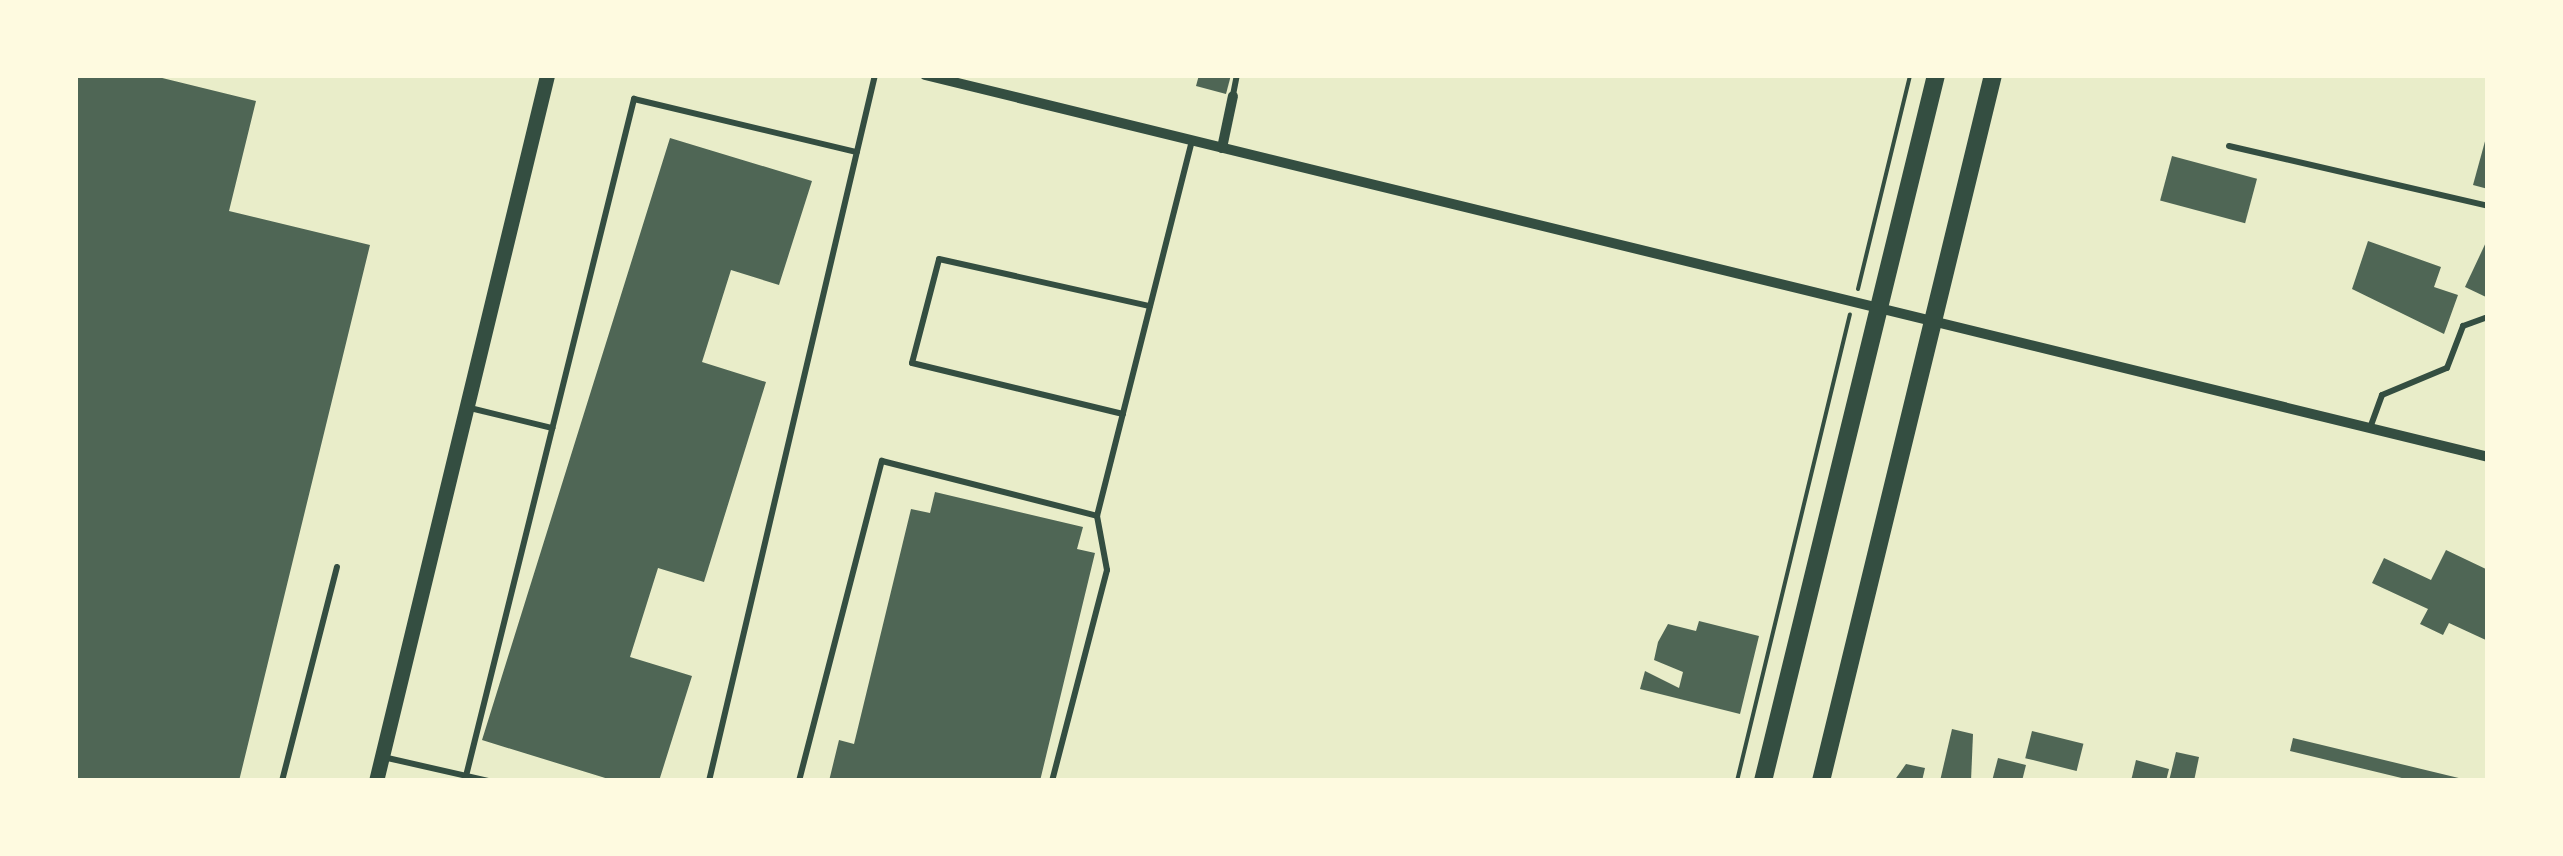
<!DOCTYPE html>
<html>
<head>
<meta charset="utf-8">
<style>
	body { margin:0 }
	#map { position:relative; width:2563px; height:856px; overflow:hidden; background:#e9edc9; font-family:"PT Serif",serif }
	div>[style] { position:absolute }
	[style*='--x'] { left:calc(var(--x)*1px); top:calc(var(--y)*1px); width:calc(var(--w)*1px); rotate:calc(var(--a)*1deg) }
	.building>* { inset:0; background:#4f6655; transform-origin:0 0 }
	.path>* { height:4px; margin:-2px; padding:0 2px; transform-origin:2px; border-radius:2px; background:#344e41 }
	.service>* { height:6px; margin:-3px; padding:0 3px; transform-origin:3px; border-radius:3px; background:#344e41 }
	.minor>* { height:10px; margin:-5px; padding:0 5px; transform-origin:5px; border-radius:5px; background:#344e41 }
	.tertiary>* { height:15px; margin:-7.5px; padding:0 7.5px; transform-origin:7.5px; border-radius:7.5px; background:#344e41 }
	.secondary>* { height:18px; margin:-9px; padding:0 9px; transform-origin:9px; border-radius:9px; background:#344e41 }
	span { translate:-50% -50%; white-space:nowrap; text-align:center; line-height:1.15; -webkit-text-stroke:8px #fefae0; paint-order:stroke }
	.frame { position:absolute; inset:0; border:78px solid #fefae0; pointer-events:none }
</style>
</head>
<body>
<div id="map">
	<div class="building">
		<div style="clip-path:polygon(75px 75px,150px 75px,256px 101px,229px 211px,370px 245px,239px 781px,75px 781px)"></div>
		<div style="clip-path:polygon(1199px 75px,1231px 75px,1226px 94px,1196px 86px)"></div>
		<div style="clip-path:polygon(2487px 134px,2488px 134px,2488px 189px,2473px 185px)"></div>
		<div style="clip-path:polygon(670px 138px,812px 181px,779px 285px,731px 270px,702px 362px,766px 382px,704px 582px,658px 568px,630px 657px,692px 676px,659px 781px,615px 781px,482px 740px)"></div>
		<div style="left:2172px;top:156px;width:88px;height:46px;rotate:15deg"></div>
		<div style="clip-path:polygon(2488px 238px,2488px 294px,2486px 297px,2465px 287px)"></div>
		<div style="clip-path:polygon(2368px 241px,2441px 267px,2434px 287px,2458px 295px,2444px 334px,2352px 289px)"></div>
		<div style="clip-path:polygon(935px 492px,1083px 527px,1077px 549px,1095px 553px,1040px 781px,829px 781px,839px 740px,854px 744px,911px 509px,930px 513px)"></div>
		<div style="clip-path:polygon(2446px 550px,2488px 570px,2488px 641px,2449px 623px,2443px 635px,2420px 624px,2428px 609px,2372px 583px,2384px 558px,2431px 580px)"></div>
		<div style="clip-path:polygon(1699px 621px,1759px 636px,1740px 714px,1640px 689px,1645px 671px,1679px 688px,1683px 672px,1654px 660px,1658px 642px,1668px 624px,1696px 631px)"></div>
		<div style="clip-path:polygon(1952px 729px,1973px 734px,1971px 781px,1940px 781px)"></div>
		<div style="left:2032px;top:731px;width:53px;height:28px;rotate:14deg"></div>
		<div style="clip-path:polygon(2293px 738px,2467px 780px,2466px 781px,2414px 781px,2290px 751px)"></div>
		<div style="clip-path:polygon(2176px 752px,2199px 757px,2194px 781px,2169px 781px)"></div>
		<div style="clip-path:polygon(1998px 758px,2026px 765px,2022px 781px,1992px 781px)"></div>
		<div style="clip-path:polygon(2136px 760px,2169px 769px,2166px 781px,2131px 781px)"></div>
		<div style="clip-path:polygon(1906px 764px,1925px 768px,1922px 781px,1894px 781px)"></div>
	</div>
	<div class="path">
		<div style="--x:1858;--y:289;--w:220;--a:-76.3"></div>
		<div style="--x:1737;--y:781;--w:480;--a:-76.4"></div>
	</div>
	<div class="service">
		<div style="--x:1233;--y:95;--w:20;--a:-79"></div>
		<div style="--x:2229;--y:146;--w:266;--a:13"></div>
		<div style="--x:466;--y:407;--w:89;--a:13.7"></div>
		<div style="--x:1123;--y:414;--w:217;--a:-166.4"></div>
		<div style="--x:912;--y:363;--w:107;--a:-75.4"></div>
		<div style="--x:939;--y:259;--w:216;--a:12.6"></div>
		<div style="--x:2370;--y:428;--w:35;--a:-70"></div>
		<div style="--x:2382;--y:395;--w:70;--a:-22.6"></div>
		<div style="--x:2447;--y:368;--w:45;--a:-69.1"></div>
		<div style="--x:2463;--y:326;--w:27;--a:-20"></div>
		<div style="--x:1097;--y:516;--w:387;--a:-75.8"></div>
		<div style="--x:383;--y:757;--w:109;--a:12.8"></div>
		<div style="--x:466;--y:776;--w:698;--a:-76.06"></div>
		<div style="--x:634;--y:99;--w:229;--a:13.4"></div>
		<div style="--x:282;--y:781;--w:221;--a:-75.6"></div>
		<div style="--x:709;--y:781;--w:725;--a:-76.77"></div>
		<div style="--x:799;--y:781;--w:331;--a:-75.5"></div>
		<div style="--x:882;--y:461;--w:222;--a:14.3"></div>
		<div style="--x:1097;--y:516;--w:55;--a:79.5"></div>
		<div style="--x:1107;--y:570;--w:218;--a:104.6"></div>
	</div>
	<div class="minor">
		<div style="--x:925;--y:75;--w:1609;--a:13.73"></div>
		<div style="--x:1222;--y:148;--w:53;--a:-78.1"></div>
	</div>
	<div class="tertiary">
		<div style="--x:376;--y:781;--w:726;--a:-76.38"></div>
	</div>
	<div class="secondary">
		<div style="--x:1763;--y:781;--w:727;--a:-76.23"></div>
		<div style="--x:1821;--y:781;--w:727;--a:-76.31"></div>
	</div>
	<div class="frame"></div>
</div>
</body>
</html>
